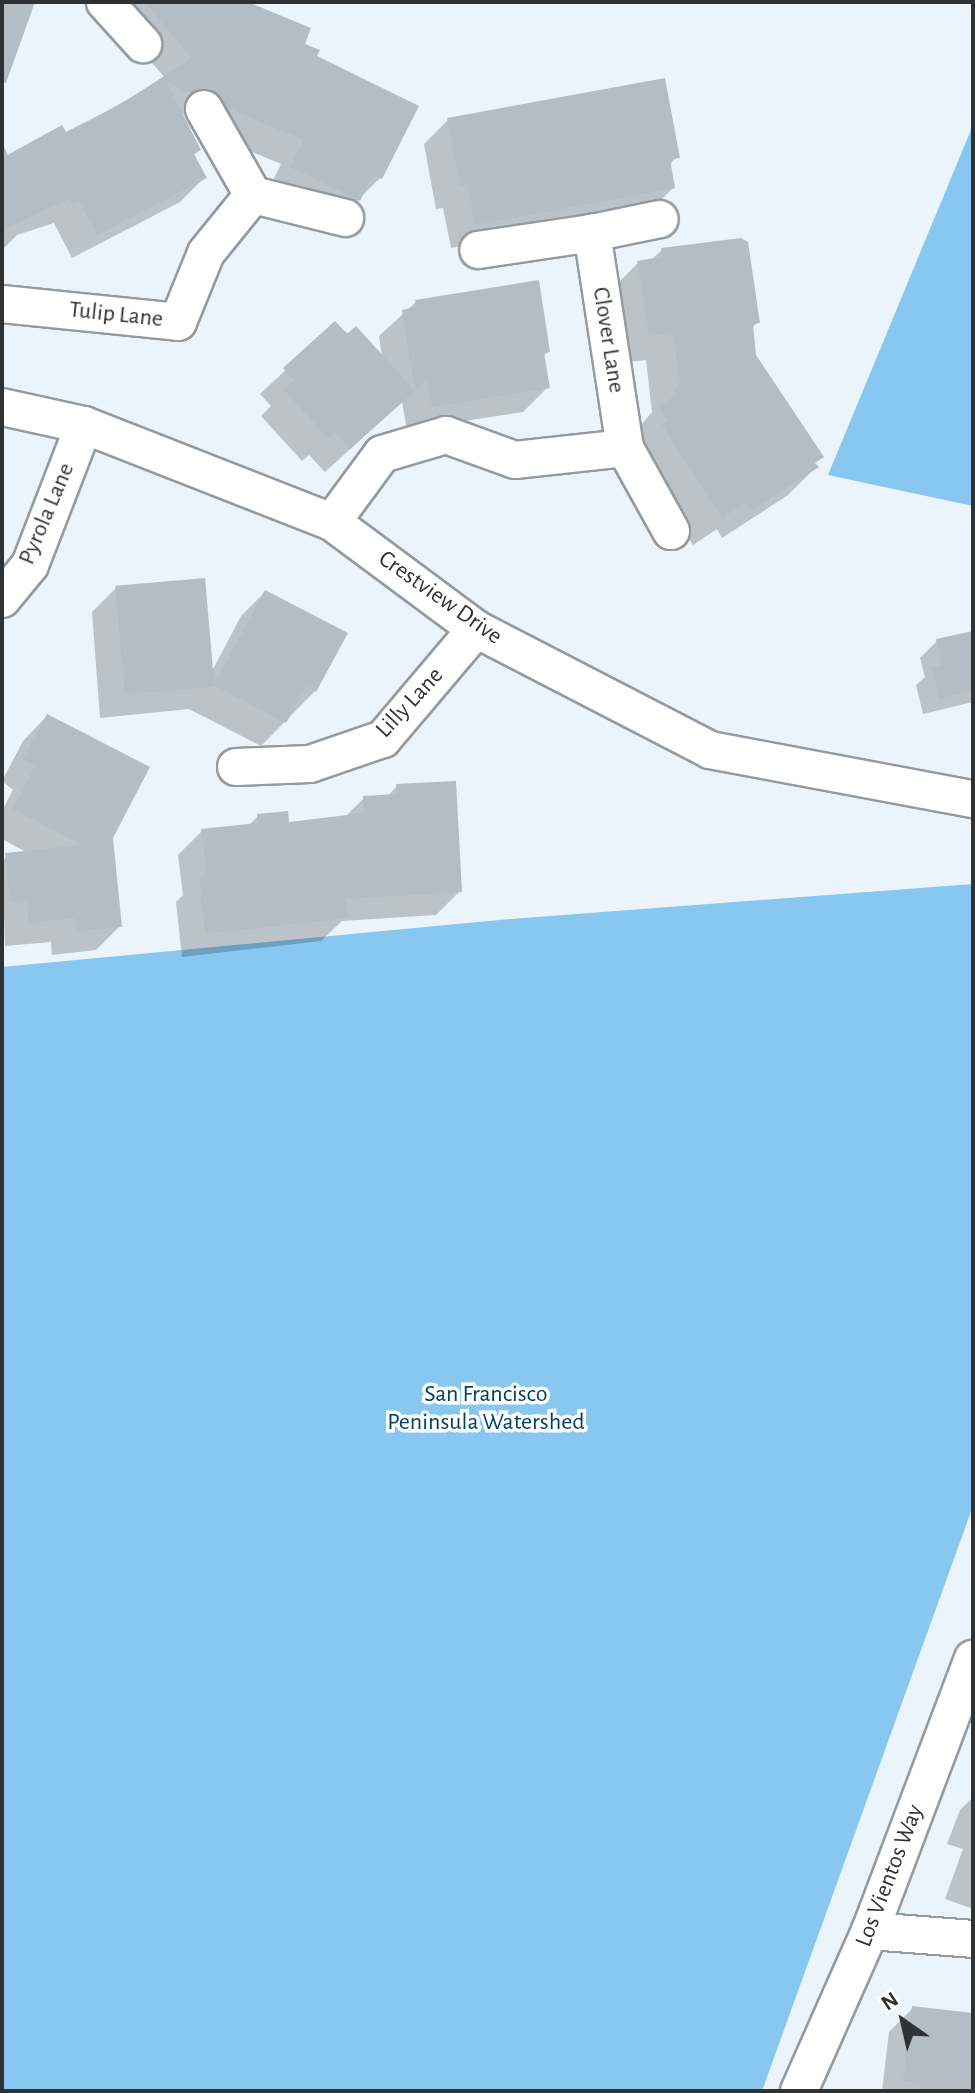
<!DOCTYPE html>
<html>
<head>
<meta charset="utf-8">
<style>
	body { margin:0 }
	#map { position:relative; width:975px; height:2093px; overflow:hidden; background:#eaf4fa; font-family:"Alegreya Sans",sans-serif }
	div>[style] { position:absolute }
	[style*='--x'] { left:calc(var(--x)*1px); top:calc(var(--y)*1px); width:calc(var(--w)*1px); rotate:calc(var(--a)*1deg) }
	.green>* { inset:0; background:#88c8f0 }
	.shadow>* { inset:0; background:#0003 }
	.building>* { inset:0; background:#b4bdc3; transform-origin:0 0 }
	.roads { filter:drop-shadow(2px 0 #939ba1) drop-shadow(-2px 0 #939ba1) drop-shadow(0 2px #939ba1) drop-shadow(0 -2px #939ba1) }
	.minor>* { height:36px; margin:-18px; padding:0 18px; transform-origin:18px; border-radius:18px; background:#fff }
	span { translate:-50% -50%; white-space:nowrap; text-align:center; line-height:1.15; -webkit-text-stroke:7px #fff; paint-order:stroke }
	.street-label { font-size:24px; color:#2e3234 }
	.park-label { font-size:24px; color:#01415f }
	.frame { position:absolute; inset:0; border:4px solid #2e3234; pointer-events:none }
	.north { position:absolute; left:863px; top:1981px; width:80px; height:80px; -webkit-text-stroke:6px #fff; paint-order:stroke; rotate:326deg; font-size:22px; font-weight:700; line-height:32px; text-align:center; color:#2e3234 }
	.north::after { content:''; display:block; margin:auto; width:28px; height:36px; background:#2e3234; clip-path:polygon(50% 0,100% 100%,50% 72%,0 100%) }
</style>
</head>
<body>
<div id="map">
	<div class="green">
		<div style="clip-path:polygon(973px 125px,973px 506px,828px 475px)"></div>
		<div style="clip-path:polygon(973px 884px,973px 1506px,762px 2091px,2px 2091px,2px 967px,511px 919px)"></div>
	</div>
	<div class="shadow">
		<div style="clip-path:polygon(100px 2px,243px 2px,315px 57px,380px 178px,334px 224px,268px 191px,281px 164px,204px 132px,189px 114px,181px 115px,199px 150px,193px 156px,204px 178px,180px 202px,72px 258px,54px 223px,17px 235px,2px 250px,2px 142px,9px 157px,65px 135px,165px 78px)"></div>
		<div style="clip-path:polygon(448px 120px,677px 157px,669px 165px,673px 188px,649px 212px,451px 248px,443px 208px,436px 209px,424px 144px)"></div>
		<div style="clip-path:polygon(662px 250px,758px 322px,752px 328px,754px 356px,816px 467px,788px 495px,722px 538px,717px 529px,693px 545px,635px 455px,631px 437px,652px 412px,646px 360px,621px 363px,610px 291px,638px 263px,650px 261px)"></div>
		<div style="clip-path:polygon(416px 302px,548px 351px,543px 357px,548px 387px,523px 412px,407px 430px,402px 402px,325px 472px,309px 455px,302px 461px,261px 416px,271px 406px,260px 394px,335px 324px,382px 358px,379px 336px)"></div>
		<div style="clip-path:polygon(116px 588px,211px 673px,241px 616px,265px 592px,315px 691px,261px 746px,189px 709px,100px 718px,92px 612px)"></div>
		<div style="clip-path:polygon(973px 633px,973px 702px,923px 714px,916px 685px,925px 677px,920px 658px,937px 641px)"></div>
		<div style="clip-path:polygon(47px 716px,111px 837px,120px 926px,96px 950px,52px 955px,51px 942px,5px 946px,2px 859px,28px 853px,2px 839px,2px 811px,13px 790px,2px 781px,23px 741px)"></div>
		<div style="clip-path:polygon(397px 786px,460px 891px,436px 915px,342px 921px,321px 941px,182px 957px,176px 902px,183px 895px,178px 855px,202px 831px,248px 826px,258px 816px,288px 824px,345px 817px,364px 798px,387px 797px)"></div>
		<div style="clip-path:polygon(973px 1797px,973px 1909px,945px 1899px,963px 1849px,947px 1844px,960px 1810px)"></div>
		<div style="clip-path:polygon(913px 2008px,973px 2015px,973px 2091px,882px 2091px,889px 2032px)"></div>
	</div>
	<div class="building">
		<div style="clip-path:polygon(2px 2px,35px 2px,6px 83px,2px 82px)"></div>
		<div style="clip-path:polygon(144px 2px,248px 2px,311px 28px,305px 44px,320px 50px,317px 56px,419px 106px,382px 179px,373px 175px,360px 201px,290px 167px,303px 140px,228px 108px,214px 91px,191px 93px,167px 83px,201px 150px,194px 154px,207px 178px,97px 235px,79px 201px,72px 204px,69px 199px,2px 230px,2px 158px,62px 125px,66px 132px,121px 104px,192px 58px)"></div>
		<div style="clip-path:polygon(665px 78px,680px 158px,670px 159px,675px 188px,475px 225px,467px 184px,460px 186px,447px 118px)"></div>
		<div style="clip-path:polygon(741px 238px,748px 242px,760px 323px,753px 324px,756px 355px,824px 457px,815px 463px,819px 467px,751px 511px,746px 503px,722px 518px,662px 425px,668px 421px,658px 407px,676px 395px,672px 390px,680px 384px,673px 333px,649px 336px,637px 261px,662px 257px,661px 248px)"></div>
		<div style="clip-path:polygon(539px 280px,550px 352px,544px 353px,550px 388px,431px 407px,426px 380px,415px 391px,402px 310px,416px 307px,415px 300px)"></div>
		<div style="clip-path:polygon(335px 321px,347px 334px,356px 326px,415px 391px,350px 449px,335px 432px,328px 438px,284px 390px,294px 381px,283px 368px)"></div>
		<div style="left:205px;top:578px;width:109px;height:90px;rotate:85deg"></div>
		<div style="clip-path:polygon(265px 590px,348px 633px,316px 692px,306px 686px,286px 723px,214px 685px)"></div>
		<div style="clip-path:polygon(973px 631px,973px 690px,939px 699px,932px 667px,942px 665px,936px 639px)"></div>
		<div style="clip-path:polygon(47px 714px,150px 767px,113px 838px,122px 927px,76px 931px,74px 918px,29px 923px,27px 901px,10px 903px,5px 853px,83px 845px,13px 809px,35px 766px,23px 759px)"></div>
		<div style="clip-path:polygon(456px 781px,462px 892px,345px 899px,348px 918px,205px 934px,199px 876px,207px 875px,201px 829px,258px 823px,257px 814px,288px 811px,289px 822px,364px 813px,363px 796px,397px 794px,396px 784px)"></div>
		<div style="clip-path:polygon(912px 2006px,973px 2013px,973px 2091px,919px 2091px,920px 2083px,903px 2081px)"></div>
	</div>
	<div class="roads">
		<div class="minor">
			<div style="--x:105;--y:2;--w:57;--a:47.9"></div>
			<div style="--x:253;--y:195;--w:95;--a:14"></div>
			<div style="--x:592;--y:233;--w:69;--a:-11.6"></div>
			<div style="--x:2;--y:304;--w:177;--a:5.8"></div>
			<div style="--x:178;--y:322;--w:74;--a:-67.9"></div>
			<div style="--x:206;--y:253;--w:75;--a:-51"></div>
			<div style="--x:253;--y:195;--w:99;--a:-119.7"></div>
			<div style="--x:2;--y:407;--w:84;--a:12.4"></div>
			<div style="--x:84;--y:425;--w:266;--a:21.4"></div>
			<div style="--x:332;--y:522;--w:179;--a:36.6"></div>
			<div style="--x:476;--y:629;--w:263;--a:27.3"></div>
			<div style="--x:710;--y:750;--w:268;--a:10.6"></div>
			<div style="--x:625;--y:448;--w:95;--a:61"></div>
			<div style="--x:332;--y:522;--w:84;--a:-53.7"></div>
			<div style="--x:382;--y:454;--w:67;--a:-16.5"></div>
			<div style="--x:446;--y:435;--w:73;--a:19.9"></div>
			<div style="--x:515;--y:460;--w:111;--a:-6.2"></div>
			<div style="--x:625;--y:448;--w:218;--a:-98.7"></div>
			<div style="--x:592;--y:233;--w:115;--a:171.5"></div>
			<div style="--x:2;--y:599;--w:44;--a:-50.5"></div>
			<div style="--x:30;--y:565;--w:150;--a:-68.9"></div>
			<div style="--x:236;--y:767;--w:74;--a:-2.3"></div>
			<div style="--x:310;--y:764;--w:77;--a:-18.9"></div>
			<div style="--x:383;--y:739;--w:144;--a:-49.8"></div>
			<div style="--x:870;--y:1931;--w:103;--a:4.4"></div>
			<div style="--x:799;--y:2091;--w:175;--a:-66.1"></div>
			<div style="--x:870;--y:1931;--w:291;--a:-69.3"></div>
		</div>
	</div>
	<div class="street-label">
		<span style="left:116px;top:315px;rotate:6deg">Tulip Lane</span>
		<span style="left:608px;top:340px;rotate:81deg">Clover Lane</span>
		<span style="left:47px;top:514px;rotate:-67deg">Pyrola Lane</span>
		<span style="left:440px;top:598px;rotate:35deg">Crestview Drive</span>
		<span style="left:410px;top:703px;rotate:-47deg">Lilly Lane</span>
		<span style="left:890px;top:1876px;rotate:-69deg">Los Vientos Way</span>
	</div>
	<div class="park-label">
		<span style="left:486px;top:1409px">San Francisco<br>Peninsula Watershed</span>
	</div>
	<div class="frame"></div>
	<div class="north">N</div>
</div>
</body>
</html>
